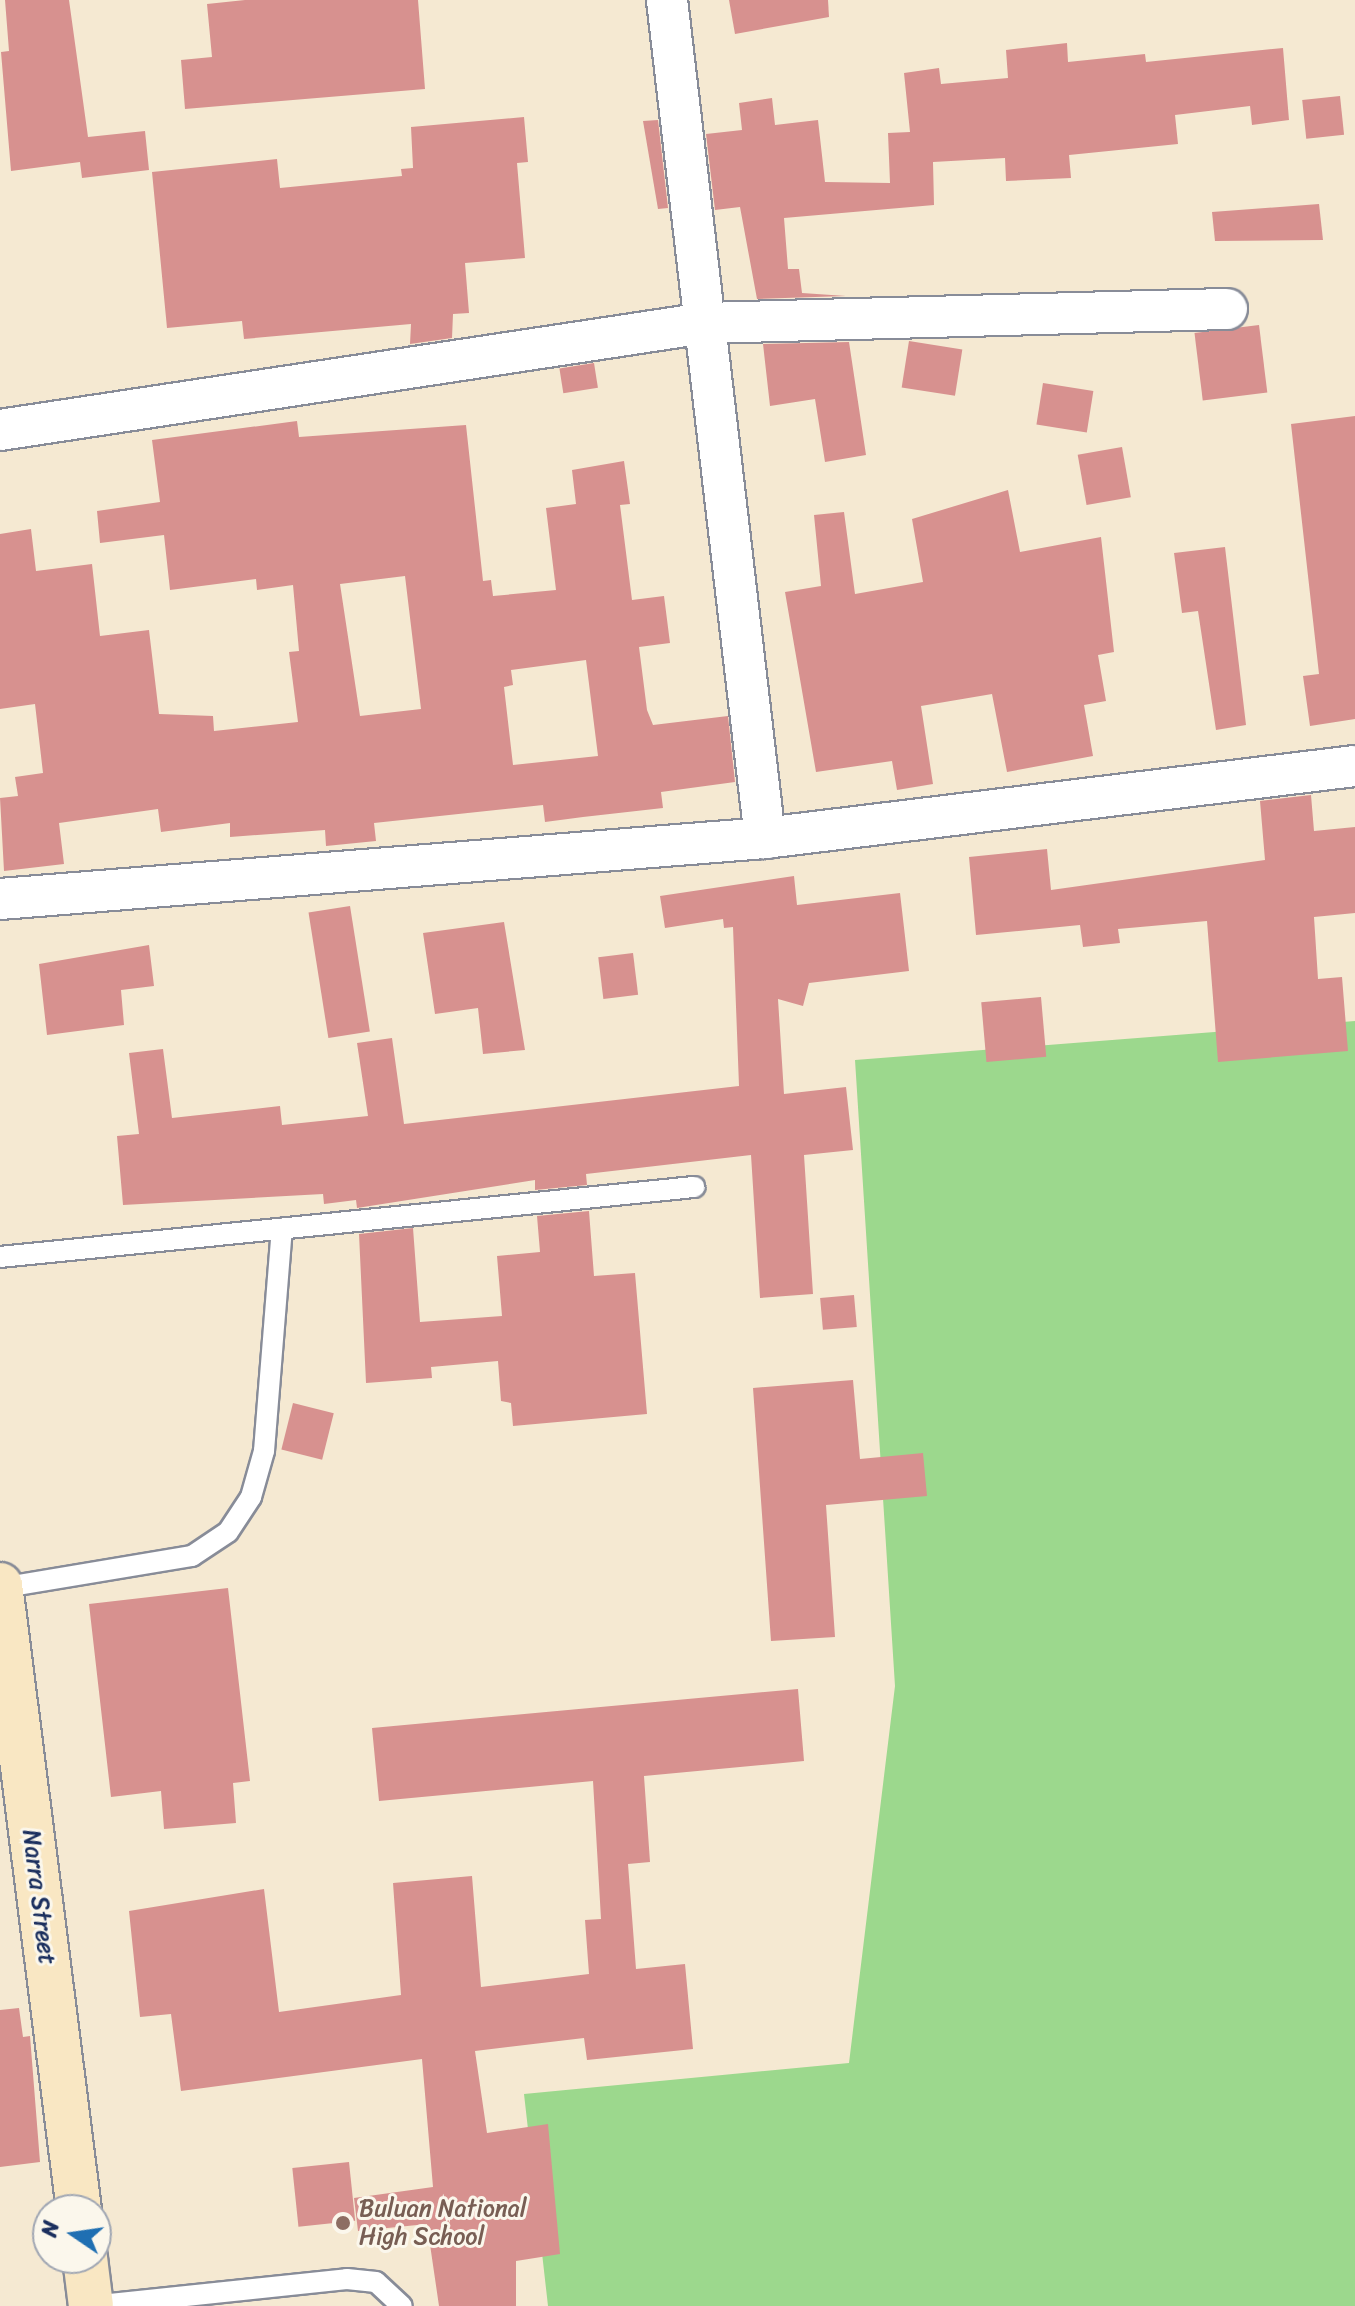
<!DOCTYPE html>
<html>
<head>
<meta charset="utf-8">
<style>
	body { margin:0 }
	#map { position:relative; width:1355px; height:2306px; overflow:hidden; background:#f5e9d2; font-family:Sriracha,sans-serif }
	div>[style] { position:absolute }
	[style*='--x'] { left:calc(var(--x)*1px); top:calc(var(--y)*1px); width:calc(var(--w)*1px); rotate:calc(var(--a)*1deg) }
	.green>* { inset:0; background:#9cd88d }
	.building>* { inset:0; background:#d7918f; transform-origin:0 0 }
	.roads { filter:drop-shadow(2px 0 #888c98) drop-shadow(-2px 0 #888c98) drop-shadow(0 2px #888c98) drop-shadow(0 -2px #888c98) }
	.lane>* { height:20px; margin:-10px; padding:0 10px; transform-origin:10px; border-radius:10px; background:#fff }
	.street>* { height:40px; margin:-20px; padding:0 20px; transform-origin:20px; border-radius:20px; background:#fff }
	.secondary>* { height:44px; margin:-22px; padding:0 22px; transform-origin:22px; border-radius:22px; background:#f9e7c3 }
	.dots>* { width:22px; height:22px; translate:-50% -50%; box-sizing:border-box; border:4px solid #fbf7ec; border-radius:50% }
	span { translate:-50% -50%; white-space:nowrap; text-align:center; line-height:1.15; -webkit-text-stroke:6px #fbf7ec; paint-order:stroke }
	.street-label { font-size:24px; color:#1b2f5e }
	.education-label { font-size:24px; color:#785e54 }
	.left { translate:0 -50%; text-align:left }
	.north { position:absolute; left:32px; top:2194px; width:80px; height:80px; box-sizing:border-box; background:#fbf7ec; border:2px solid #a1a7b3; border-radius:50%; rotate:283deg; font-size:22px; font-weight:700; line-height:32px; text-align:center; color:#1b2f5e }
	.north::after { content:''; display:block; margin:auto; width:28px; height:36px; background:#1f6fb2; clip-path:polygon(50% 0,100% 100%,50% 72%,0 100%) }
</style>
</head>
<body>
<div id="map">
	<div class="green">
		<div style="clip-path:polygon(1355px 1021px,1355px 2306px,548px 2306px,524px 2094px,849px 2063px,895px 1686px,855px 1060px)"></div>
	</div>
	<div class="building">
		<div style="clip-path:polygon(5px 0,69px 0,88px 137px,145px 131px,149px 170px,82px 178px,80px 162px,11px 171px,1px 52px,9px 51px)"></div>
		<div style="clip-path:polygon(245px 0,418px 0,425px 89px,185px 109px,181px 60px,212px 57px,207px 4px)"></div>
		<div style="clip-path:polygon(729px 0,828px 0,829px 17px,735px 34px)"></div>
		<div style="clip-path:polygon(1067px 43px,1068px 62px,1145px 54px,1146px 62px,1283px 48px,1289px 120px,1252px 125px,1250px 106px,1175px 115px,1178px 144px,1069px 155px,1071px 178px,1006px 181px,1005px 158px,933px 162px,934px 205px,784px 218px,788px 269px,799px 269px,802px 293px,846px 296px,757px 299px,740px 207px,715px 210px,706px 134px,742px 130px,739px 103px,772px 98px,775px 125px,818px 120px,825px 182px,890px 183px,888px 133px,910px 132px,904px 73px,939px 68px,941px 84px,1008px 78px,1006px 50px)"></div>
		<div style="left:1340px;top:96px;width:39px;height:38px;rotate:84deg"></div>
		<div style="clip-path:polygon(524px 117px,528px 162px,517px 163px,525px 258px,465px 263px,469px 313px,453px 314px,452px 338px,410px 344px,411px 324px,244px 339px,242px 321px,167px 328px,152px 172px,277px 159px,280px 188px,402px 176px,401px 169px,413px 168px,411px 127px)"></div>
		<div style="clip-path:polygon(658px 120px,668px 208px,658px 209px,643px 121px)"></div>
		<div style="clip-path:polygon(1319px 204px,1323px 240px,1215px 241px,1212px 212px)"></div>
		<div style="left:1259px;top:325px;width:68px;height:65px;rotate:83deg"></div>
		<div style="left:909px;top:341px;width:54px;height:47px;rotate:9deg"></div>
		<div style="clip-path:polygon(849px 342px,866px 455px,825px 462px,815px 399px,770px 406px,763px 344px)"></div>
		<div style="left:594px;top:363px;width:25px;height:35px;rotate:81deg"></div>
		<div style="left:1043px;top:383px;width:51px;height:42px;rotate:9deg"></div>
		<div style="clip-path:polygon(1355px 416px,1355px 719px,1310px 726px,1303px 676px,1319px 674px,1291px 424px)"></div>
		<div style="clip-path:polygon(evenodd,297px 421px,299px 437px,466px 425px,483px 581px,491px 580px,493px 596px,556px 590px,546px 508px,576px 504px,572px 470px,624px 461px,630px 504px,620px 505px,632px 600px,664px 596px,670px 643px,639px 647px,647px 710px,653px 725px,728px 716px,735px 782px,661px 792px,663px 808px,583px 817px,545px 822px,543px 805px,374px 823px,376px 841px,326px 846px,325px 830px,230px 837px,230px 823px,161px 832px,158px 809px,59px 823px,64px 864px,4px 871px,0 798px,18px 796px,15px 777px,43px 773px,35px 704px,0 709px,0 534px,31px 529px,36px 571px,92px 564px,100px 636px,149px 630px,159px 714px,213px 716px,214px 731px,298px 722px,289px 652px,299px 651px,293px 585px,257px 590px,256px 579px,170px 590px,164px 535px,100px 543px,97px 511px,160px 502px,152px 440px,297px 421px,405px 576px,421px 709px,360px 716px,340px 584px,405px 576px,297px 421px,586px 660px,598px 756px,513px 765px,504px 687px,513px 685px,511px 670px,586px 660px)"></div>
		<div style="left:1122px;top:447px;width:51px;height:45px;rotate:80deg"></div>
		<div style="clip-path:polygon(1008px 490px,1020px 552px,1101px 537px,1114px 652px,1098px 655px,1106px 701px,1084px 705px,1093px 756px,1007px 772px,992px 694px,921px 706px,933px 784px,897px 790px,892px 761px,816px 772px,785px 592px,821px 586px,814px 515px,844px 512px,855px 594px,923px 582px,912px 519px)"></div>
		<div style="clip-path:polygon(1225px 547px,1246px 725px,1216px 730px,1198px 611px,1182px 613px,1174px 553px)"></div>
		<div style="clip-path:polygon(1311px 795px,1314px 831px,1355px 827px,1355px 913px,1314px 917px,1318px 979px,1342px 977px,1348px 1051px,1218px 1062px,1207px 921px,1118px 929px,1120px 943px,1083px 947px,1080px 925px,976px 935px,969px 857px,1047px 849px,1051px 890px,1265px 860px,1260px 801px)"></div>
		<div style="clip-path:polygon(794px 876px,797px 905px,900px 893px,909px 971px,809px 983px,803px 1006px,778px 999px,784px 1094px,846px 1087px,853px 1150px,804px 1155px,813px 1294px,760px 1298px,751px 1155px,586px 1174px,587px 1185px,535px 1190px,535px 1180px,357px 1208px,356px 1200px,324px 1204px,323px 1194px,123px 1205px,117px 1136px,139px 1134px,129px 1053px,163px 1049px,172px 1118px,280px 1106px,282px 1125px,368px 1116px,357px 1043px,392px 1038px,404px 1124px,739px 1086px,733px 927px,724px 928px,723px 919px,665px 928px,660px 896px)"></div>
		<div style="left:350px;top:906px;width:127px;height:42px;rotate:81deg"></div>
		<div style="clip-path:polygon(504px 922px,525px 1050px,483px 1054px,478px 1008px,435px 1014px,423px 933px)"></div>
		<div style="clip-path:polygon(149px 945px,154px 986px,121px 990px,124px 1025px,47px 1035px,39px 964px)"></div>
		<div style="left:633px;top:953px;width:42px;height:35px;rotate:83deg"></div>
		<div style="left:1041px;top:997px;width:60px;height:60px;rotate:85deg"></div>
		<div style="clip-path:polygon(589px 1211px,594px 1276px,635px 1273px,647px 1414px,513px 1426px,511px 1403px,501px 1401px,498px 1361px,431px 1367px,432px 1378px,366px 1383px,359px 1234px,413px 1228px,420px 1322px,502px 1316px,497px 1256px,540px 1252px,537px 1216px)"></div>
		<div style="left:854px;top:1295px;width:32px;height:34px;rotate:85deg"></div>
		<div style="clip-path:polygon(853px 1380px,860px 1459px,923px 1453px,927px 1496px,826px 1505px,835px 1637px,771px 1641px,753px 1388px)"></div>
		<div style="left:293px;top:1403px;width:42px;height:48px;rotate:14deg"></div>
		<div style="clip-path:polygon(228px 1588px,250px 1781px,233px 1783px,236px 1823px,164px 1829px,161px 1791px,111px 1797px,89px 1604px)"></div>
		<div style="clip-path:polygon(798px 1689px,804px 1761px,644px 1776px,650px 1862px,628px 1864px,636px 1969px,685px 1964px,693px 2049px,587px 2060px,584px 2038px,475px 2051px,487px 2133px,548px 2124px,560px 2254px,516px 2261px,516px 2306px,439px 2306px,427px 2224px,358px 2231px,354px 2198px,433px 2187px,422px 2059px,181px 2091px,171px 2014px,140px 2017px,129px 1911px,264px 1889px,279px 2012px,401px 1995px,393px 1883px,472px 1876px,481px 1987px,589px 1974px,585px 1920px,601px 1919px,593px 1781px,379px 1801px,372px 1728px)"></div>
		<div style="clip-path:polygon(19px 2008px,23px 2037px,30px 2036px,40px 2162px,0 2167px,0 2010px)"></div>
		<div style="left:349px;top:2162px;width:59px;height:57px;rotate:84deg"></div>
	</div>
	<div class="roads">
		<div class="lane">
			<div style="--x:0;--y:1257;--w:698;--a:-5.76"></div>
			<div style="--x:0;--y:1588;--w:195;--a:-9.5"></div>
			<div style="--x:192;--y:1556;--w:43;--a:-33.7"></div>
			<div style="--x:228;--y:1532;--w:42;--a:-56.7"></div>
			<div style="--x:251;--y:1497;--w:48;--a:-74.2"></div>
			<div style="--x:264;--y:1451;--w:223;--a:-85.4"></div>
			<div style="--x:91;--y:2306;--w:257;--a:-6"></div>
			<div style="--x:347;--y:2279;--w:29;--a:6"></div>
			<div style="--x:376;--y:2282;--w:35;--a:43"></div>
		</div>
		<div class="street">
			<div style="--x:667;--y:0;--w:844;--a:83.33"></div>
			<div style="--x:0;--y:430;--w:713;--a:-8.63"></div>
			<div style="--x:705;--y:323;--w:522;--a:-1.54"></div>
			<div style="--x:0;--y:899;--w:767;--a:-4.56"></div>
			<div style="--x:765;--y:838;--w:594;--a:-6.96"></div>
		</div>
		<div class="secondary">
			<div style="--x:0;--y:1585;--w:630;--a:82.8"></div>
			<div style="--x:85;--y:2258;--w:48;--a:82.9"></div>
		</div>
	</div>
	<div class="dots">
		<div style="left:343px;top:2223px;background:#8d6e63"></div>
	</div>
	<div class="street-label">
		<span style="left:39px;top:1897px;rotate:83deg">Narra Street</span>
	</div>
	<div class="education-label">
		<span class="left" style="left:359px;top:2223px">Buluan National<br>High School</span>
	</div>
	<div class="north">N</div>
</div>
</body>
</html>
